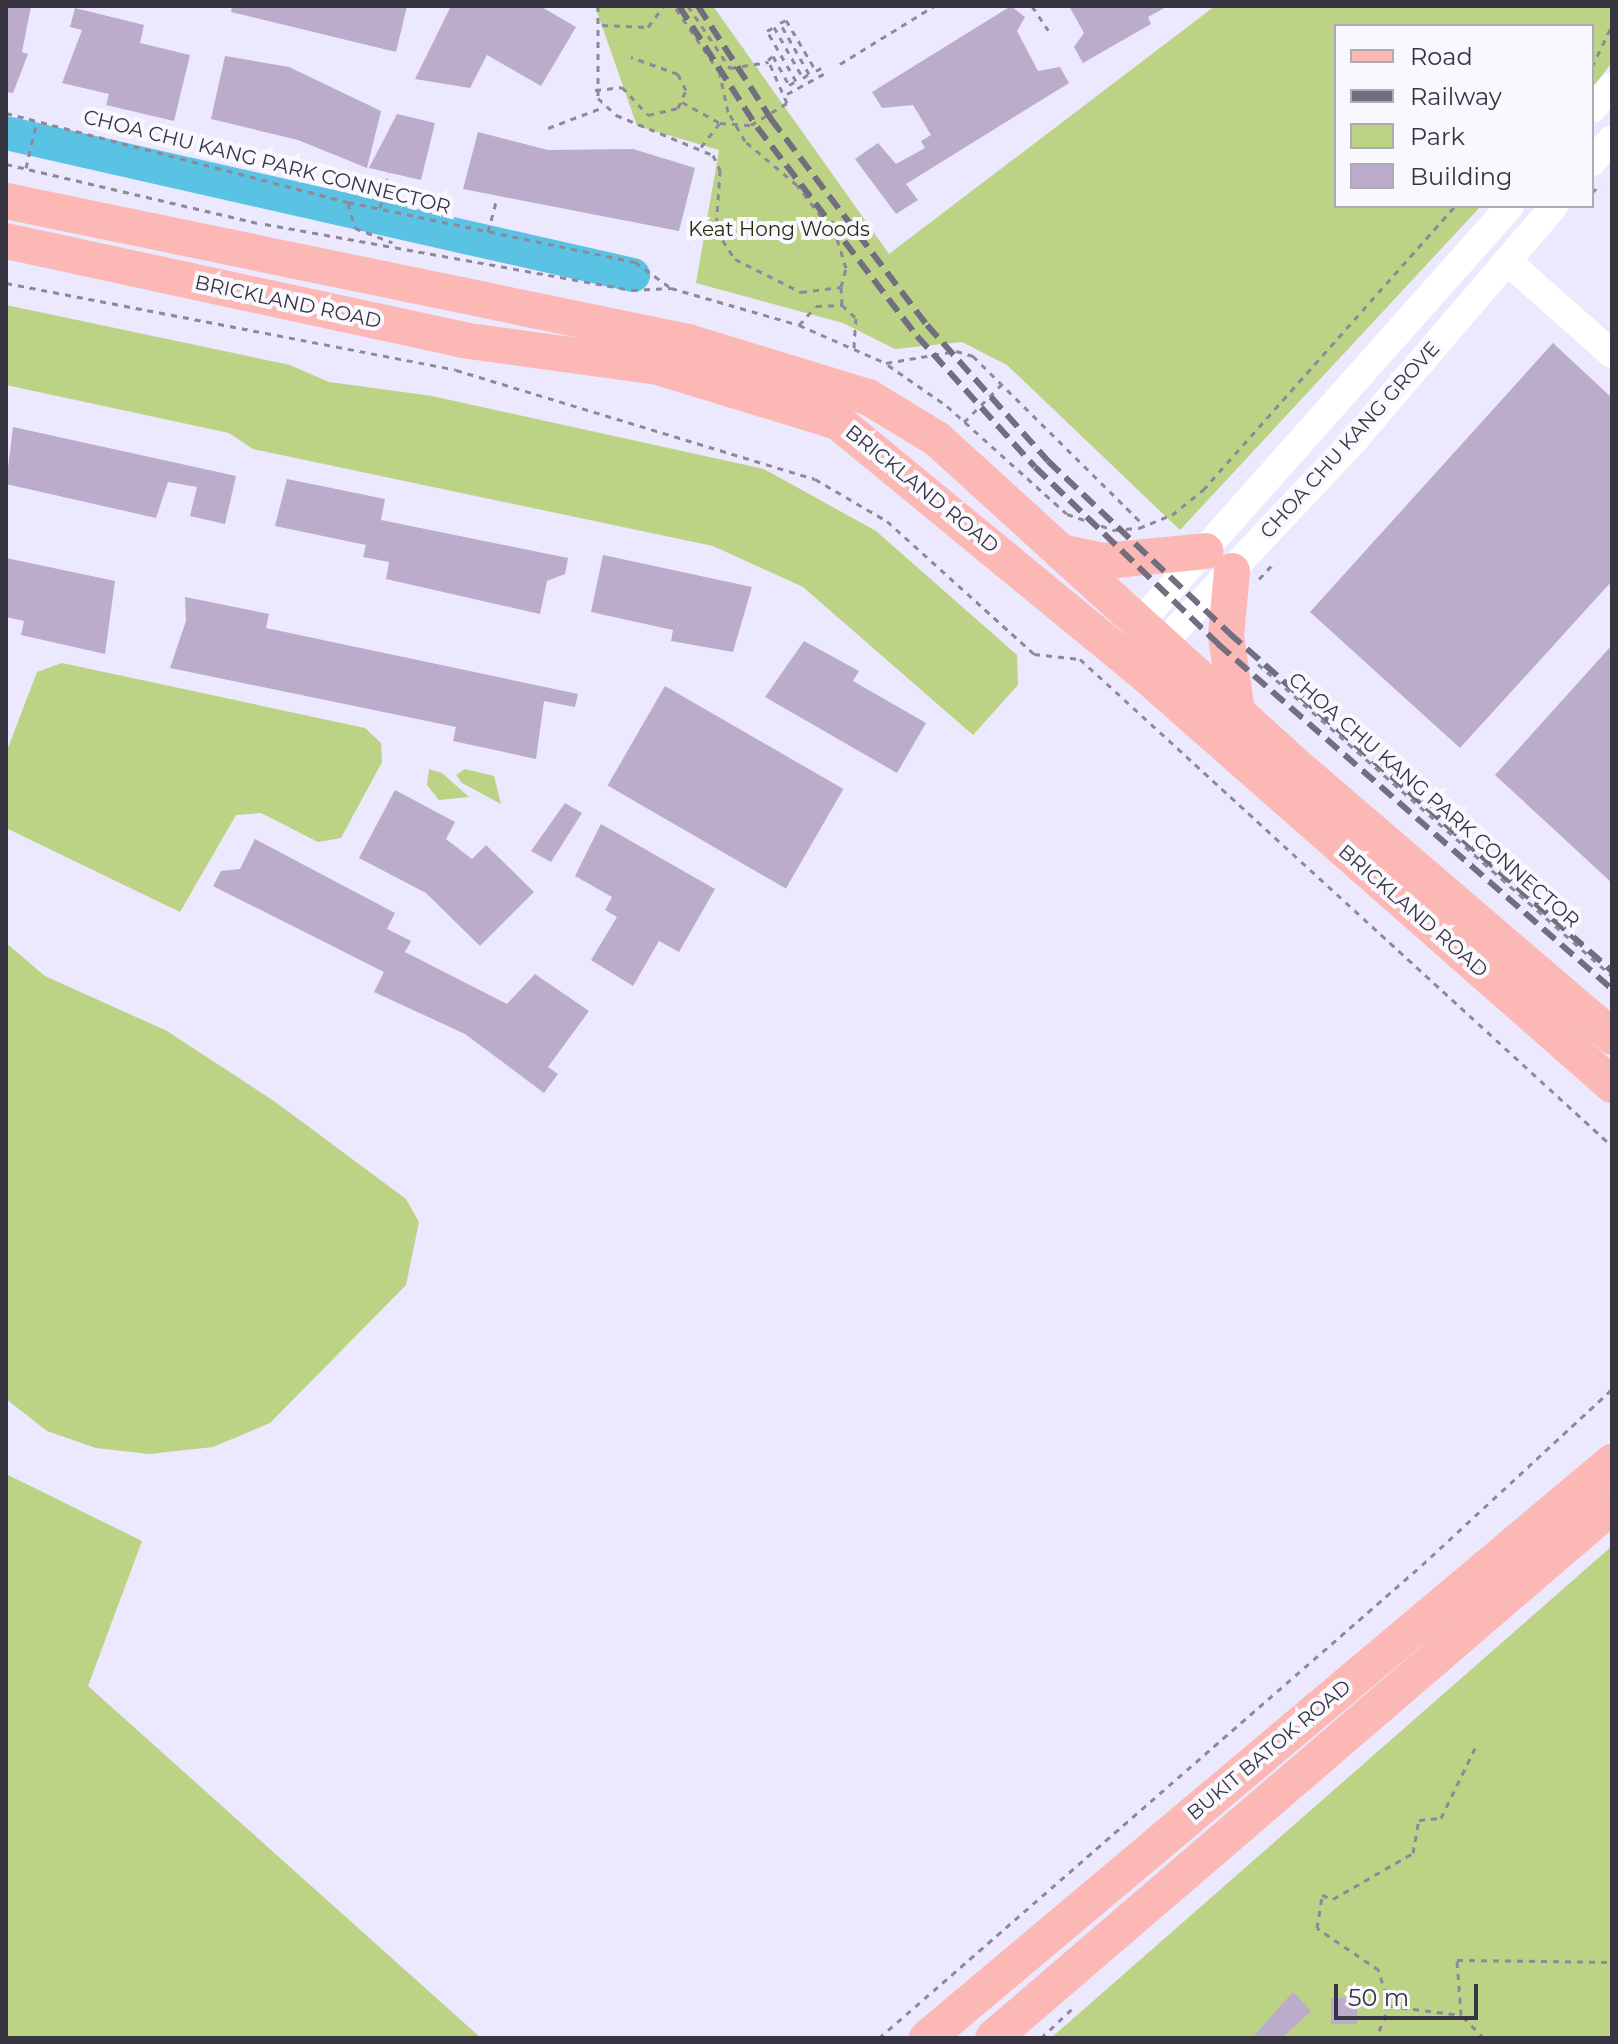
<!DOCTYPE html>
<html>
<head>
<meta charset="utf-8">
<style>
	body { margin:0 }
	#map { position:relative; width:1618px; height:2044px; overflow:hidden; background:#ece8fe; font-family:Montserrat,sans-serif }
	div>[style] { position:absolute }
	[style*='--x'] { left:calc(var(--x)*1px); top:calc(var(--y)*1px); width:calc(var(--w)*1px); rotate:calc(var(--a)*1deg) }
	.green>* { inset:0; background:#bcd285 }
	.river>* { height:34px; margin:-17px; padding:0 17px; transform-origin:17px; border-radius:17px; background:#5ac3e3 }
	.building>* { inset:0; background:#bbaccc; transform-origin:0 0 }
	.path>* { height:3px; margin-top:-1.5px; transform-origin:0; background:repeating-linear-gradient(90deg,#8d899b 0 6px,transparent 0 12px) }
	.minor>* { height:28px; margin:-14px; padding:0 14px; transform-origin:14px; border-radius:14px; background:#fff }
	.major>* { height:36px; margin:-18px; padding:0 18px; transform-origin:18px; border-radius:18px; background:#fbb8b4 }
	.rail>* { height:6px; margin-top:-3px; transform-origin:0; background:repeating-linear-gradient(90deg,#726e7f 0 16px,transparent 0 24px) }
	span { translate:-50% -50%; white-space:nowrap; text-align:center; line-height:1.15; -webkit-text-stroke:8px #f9f8ff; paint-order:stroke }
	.street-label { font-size:20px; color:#383543 }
	.park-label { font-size:20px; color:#252d0b }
	.frame { position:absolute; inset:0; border:8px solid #383543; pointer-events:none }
	.legend { position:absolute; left:1334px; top:24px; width:260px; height:184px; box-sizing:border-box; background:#f9f8ff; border:2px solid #acaab4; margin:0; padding:10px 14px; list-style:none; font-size:24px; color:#383543 }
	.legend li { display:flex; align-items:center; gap:16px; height:40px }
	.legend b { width:40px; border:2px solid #acaab4 }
	.scale { position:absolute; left:1334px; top:1984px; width:144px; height:36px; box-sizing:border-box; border:4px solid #383543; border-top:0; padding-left:10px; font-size:24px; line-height:28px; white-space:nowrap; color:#383543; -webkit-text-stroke:6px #f9f8ff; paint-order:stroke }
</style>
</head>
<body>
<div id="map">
	<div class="green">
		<div style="clip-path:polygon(595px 6px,713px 6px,889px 254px,1215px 6px,1612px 6px,1612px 62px,1592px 89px,1592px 26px,1336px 26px,1336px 206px,1481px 206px,1180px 530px,1007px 365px,962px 342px,895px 349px,843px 323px,696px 283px,719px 150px,637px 126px)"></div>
		<div style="clip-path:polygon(6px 305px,290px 365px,329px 382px,432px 396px,764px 469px,876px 531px,1017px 655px,1018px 685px,973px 735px,803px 587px,713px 546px,253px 449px,229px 433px,6px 385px)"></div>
		<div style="clip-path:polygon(62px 663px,365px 728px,381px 743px,382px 762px,341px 838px,318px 842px,261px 813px,236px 815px,180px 912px,6px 828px,6px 753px,37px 672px)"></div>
		<div style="clip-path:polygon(429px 769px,442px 773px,469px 797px,439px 800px,427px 785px)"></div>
		<div style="clip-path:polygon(465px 769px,494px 776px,501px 804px,462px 783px,456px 775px)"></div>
		<div style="clip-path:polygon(6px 943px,45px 976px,167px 1031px,274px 1101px,406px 1199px,419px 1222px,406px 1285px,270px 1423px,213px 1447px,149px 1454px,96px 1448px,47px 1431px,6px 1399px)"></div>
		<div style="clip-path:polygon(6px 1474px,142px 1541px,88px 1686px,481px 2038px,6px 2038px)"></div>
		<div style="clip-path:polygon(1612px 1546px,1612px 2038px,1051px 2038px)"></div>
	</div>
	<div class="river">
		<div style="--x:6;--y:133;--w:643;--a:12.76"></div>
	</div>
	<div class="building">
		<div style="clip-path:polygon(6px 6px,31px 6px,22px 52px,28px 54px,13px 93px,6px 92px)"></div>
		<div style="clip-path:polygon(232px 6px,407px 6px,396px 52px,231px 12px)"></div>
		<div style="clip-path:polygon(451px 6px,540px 6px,576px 27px,541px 86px,487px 55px,470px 88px,415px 79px)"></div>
		<div style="clip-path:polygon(1011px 6px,1025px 17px,1017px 31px,1038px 71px,1060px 67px,1069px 83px,906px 184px,918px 200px,896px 214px,855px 159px,878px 143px,896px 164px,925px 148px,921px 141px,931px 135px,913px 105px,882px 108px,872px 92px)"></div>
		<div style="clip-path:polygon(1069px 6px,1168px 6px,1148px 17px,1151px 24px,1083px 63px,1074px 47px,1084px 33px)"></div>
		<div style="clip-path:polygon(75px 8px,144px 25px,140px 43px,190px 55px,174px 121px,106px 105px,109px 94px,62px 83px,82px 30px,70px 27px)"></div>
		<div style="clip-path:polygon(225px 56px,289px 67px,381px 111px,367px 168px,298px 140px,211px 119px)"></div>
		<div style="clip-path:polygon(397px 114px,435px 123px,421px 180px,369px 168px)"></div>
		<div style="clip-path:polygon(478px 132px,548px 150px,633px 149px,695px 168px,679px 231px,463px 189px)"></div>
		<div style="clip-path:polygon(1553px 343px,1612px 398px,1612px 581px,1460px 748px,1310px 612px)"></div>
		<div style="clip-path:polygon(13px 427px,236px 476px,225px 524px,190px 516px,197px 487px,168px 482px,156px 518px,6px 484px)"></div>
		<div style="clip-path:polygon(287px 479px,385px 499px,381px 520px,568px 558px,565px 574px,547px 581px,540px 614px,386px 579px,389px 562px,363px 557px,366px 545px,275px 526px)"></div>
		<div style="clip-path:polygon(603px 555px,752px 587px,733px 652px,671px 641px,673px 630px,591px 612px)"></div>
		<div style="clip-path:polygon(6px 558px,115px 581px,105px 654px,21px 635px,24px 621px,6px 617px)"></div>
		<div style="clip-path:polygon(185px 597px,269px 614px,266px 628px,578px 694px,575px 707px,544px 701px,536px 759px,453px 741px,456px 727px,170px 668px,186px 621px)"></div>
		<div style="clip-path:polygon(804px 641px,859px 671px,853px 681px,926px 723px,897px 773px,765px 697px)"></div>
		<div style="clip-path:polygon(1612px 645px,1612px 883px,1495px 775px)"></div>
		<div style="left:665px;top:686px;width:206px;height:115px;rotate:30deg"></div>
		<div style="clip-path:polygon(395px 790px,455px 822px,446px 839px,472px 859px,486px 845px,534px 892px,480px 946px,426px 893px,359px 858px)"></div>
		<div style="clip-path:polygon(565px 803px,582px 813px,551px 862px,531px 851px)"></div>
		<div style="clip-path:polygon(601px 824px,715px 889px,679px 952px,659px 941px,633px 986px,591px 960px,617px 917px,605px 910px,612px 897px,575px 876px)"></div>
		<div style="clip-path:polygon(255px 839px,395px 913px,387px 929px,411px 941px,405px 952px,507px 1004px,535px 974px,589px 1011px,548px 1067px,558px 1074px,544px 1093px,465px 1034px,374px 992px,384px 972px,213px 886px,221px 871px,240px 869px)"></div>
		<div style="clip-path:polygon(1293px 1992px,1311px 2011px,1282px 2038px,1252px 2038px)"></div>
		<div style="left:1331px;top:1998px;width:26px;height:26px"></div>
	</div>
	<div class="path">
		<div style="--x:598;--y:6;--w:92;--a:90"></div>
		<div style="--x:598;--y:98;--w:25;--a:43"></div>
		<div style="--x:616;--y:115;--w:105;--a:22.4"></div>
		<div style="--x:713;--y:155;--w:17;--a:65"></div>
		<div style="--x:720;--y:170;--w:60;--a:93.8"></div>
		<div style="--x:716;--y:230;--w:35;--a:57"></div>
		<div style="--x:735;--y:259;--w:74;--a:26.6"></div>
		<div style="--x:801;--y:292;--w:40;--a:-7.1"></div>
		<div style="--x:841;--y:287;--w:20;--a:-75"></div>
		<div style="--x:846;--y:268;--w:34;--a:-107"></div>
		<div style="--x:836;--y:236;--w:64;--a:-127.4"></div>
		<div style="--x:797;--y:185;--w:68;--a:-139.8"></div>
		<div style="--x:745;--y:141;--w:34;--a:-120"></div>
		<div style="--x:728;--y:112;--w:40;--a:-102"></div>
		<div style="--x:720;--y:73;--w:81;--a:-124.5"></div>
		<div style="--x:688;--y:6;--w:75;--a:55.9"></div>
		<div style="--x:730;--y:68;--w:39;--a:-9"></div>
		<div style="--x:1032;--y:6;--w:29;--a:56"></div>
		<div style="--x:602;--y:25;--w:46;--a:2.5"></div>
		<div style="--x:648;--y:27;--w:26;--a:-53"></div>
		<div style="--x:840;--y:64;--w:110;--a:-31.7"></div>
		<div style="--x:1592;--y:67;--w:47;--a:-64.5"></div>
		<div style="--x:595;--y:90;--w:27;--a:-6"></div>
		<div style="--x:622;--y:87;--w:38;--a:47"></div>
		<div style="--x:648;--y:115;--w:31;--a:-13"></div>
		<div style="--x:678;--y:108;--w:20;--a:-66"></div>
		<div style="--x:686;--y:90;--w:18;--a:-117"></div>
		<div style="--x:678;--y:74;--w:50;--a:-160.1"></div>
		<div style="--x:787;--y:94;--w:46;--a:-28.8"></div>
		<div style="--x:682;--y:102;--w:43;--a:28.9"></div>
		<div style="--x:6;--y:113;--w:353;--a:14.6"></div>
		<div style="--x:348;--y:202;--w:293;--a:11.8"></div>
		<div style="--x:635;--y:262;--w:44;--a:35.8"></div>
		<div style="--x:671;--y:288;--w:133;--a:16.1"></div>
		<div style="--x:799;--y:325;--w:95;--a:23.6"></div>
		<div style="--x:886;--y:363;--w:71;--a:-9.7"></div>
		<div style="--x:956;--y:351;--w:18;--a:16"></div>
		<div style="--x:973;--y:356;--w:240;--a:44.7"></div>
		<div style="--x:548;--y:128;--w:60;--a:-20.6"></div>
		<div style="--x:701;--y:147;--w:31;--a:-52"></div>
		<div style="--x:720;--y:123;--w:31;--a:4"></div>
		<div style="--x:751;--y:125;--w:42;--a:-31.4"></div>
		<div style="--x:787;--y:103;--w:47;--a:-113.8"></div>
		<div style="--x:768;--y:60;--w:6;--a:-39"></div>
		<div style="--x:773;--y:56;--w:33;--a:61"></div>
		<div style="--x:789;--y:85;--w:8;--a:-30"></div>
		<div style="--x:796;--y:81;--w:58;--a:-120.1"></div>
		<div style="--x:767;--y:31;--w:8;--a:-30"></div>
		<div style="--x:774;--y:27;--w:59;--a:60.4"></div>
		<div style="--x:803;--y:78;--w:7;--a:-34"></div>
		<div style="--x:809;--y:74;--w:59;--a:-119.6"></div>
		<div style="--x:780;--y:23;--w:7;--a:-27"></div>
		<div style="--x:786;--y:20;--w:59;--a:59.5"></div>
		<div style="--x:816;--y:71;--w:6;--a:-31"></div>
		<div style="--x:6;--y:164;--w:259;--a:13.2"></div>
		<div style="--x:26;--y:168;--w:48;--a:-76.8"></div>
		<div style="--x:1592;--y:193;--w:12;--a:-48"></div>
		<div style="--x:348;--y:203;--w:26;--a:74"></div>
		<div style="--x:355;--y:228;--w:40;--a:21"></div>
		<div style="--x:380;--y:208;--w:36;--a:-77"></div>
		<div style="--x:265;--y:224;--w:373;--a:10.2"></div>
		<div style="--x:632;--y:290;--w:39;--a:-3"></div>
		<div style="--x:488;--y:232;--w:35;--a:-75"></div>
		<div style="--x:6;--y:283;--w:458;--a:10.9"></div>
		<div style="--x:456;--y:370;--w:375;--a:16.9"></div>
		<div style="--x:815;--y:479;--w:83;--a:30.3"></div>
		<div style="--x:887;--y:521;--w:198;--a:42.1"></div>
		<div style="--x:1034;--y:654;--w:46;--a:6.2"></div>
		<div style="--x:1080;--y:659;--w:721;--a:42.47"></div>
		<div style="--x:841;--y:287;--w:18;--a:87"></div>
		<div style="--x:799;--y:325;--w:25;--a:-48"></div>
		<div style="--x:816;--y:306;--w:26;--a:-2"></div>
		<div style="--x:842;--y:305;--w:19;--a:43"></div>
		<div style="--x:856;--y:318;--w:31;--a:94"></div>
		<div style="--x:888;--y:365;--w:72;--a:34.8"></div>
		<div style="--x:947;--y:406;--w:161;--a:42"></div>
		<div style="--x:1067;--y:514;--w:50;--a:18.8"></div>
		<div style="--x:1114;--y:530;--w:25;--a:-5"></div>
		<div style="--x:1139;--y:528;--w:35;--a:-22"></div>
		<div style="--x:1172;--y:515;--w:40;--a:-39"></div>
		<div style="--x:1203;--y:490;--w:380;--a:-48.4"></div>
		<div style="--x:964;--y:422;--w:57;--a:-45"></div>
		<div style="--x:1259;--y:579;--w:21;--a:-47"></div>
		<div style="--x:1258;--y:664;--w:472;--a:41.4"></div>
		<div style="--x:1389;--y:2006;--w:37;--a:-106"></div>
		<div style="--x:1379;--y:1970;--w:75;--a:-145.9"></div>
		<div style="--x:1317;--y:1928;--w:33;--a:-81"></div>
		<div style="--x:1322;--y:1895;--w:12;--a:20"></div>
		<div style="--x:1333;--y:1899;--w:92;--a:-29.9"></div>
		<div style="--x:1413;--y:1853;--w:34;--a:-80"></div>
		<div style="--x:1419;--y:1820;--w:22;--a:-5"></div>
		<div style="--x:1441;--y:1818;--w:80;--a:-64.1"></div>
		<div style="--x:1379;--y:2031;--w:27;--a:-68"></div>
		<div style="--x:1389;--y:2006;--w:73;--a:7.1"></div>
		<div style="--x:879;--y:2038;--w:720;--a:-41.06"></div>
		<div style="--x:1422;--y:1565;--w:259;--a:-42.8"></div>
		<div style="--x:1041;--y:2038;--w:44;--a:-43.2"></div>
		<div style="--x:1484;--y:2038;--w:33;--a:-135"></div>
		<div style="--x:1461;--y:2015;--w:55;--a:-94.2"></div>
		<div style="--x:1457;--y:1960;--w:155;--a:0.7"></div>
	</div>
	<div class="minor">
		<div style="--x:1592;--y:109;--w:30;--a:-49"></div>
		<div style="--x:1592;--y:162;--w:30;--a:-49"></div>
		<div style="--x:1507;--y:261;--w:140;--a:41.5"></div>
		<div style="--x:1127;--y:637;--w:577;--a:-48.37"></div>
		<div style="--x:1149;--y:658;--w:302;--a:-46.7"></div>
		<div style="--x:1356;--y:438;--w:305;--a:-49.5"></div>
	</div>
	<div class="major">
		<div style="--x:6;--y:201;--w:696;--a:11.68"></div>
		<div style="--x:688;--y:342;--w:188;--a:17"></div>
		<div style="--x:868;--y:397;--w:81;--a:31.3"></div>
		<div style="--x:937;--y:439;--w:483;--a:42.3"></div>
		<div style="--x:1294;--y:764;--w:419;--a:40.6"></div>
		<div style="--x:6;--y:241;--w:467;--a:12.2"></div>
		<div style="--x:462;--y:340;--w:198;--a:7.8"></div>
		<div style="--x:658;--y:367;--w:188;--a:17"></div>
		<div style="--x:838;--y:422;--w:389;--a:39.4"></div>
		<div style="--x:1139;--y:669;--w:630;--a:41.33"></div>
		<div style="--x:1061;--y:552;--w:44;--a:11.8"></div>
		<div style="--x:1104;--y:561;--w:102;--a:-5.6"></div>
		<div style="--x:1232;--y:571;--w:65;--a:95.3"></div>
		<div style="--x:1226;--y:636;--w:76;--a:81.7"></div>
		<div style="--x:927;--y:2038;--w:895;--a:-40.06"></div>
		<div style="--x:993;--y:2038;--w:816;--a:-40.68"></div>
	</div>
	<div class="rail">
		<div style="--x:679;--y:6;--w:144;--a:57.2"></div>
		<div style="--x:757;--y:127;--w:263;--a:52.6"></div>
		<div style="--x:917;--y:336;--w:176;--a:48"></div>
		<div style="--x:1035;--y:467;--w:255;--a:44"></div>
		<div style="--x:1218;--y:644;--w:524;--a:41.21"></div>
		<div style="--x:698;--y:6;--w:135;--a:57.1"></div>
		<div style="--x:771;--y:119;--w:258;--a:52.9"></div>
		<div style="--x:927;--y:325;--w:182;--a:48.3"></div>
		<div style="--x:1048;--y:461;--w:250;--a:43.5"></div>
		<div style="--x:1229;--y:633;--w:511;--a:41.43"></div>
	</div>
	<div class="street-label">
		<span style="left:267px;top:162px;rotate:14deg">CHOA CHU KANG PARK CONNECTOR</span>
		<span style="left:288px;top:302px;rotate:12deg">BRICKLAND ROAD</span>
		<span style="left:1350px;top:440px;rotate:-48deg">CHOA CHU KANG GROVE</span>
		<span style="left:922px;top:489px;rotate:39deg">BRICKLAND ROAD</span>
		<span style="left:1434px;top:800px;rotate:41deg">CHOA CHU KANG PARK CONNECTOR</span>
		<span style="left:1413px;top:911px;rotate:41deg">BRICKLAND ROAD</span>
		<span style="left:1269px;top:1750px;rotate:-40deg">BUKIT BATOK ROAD</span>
	</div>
	<div class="park-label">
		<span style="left:779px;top:229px">Keat Hong Woods</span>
	</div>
	<div class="frame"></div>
	<ul class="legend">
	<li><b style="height:10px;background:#fbb8b4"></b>Road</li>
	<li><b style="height:10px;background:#726e7f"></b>Railway</li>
	<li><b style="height:22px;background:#bcd285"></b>Park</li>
	<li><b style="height:22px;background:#bbaccc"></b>Building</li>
	</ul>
	<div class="scale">50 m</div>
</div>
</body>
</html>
